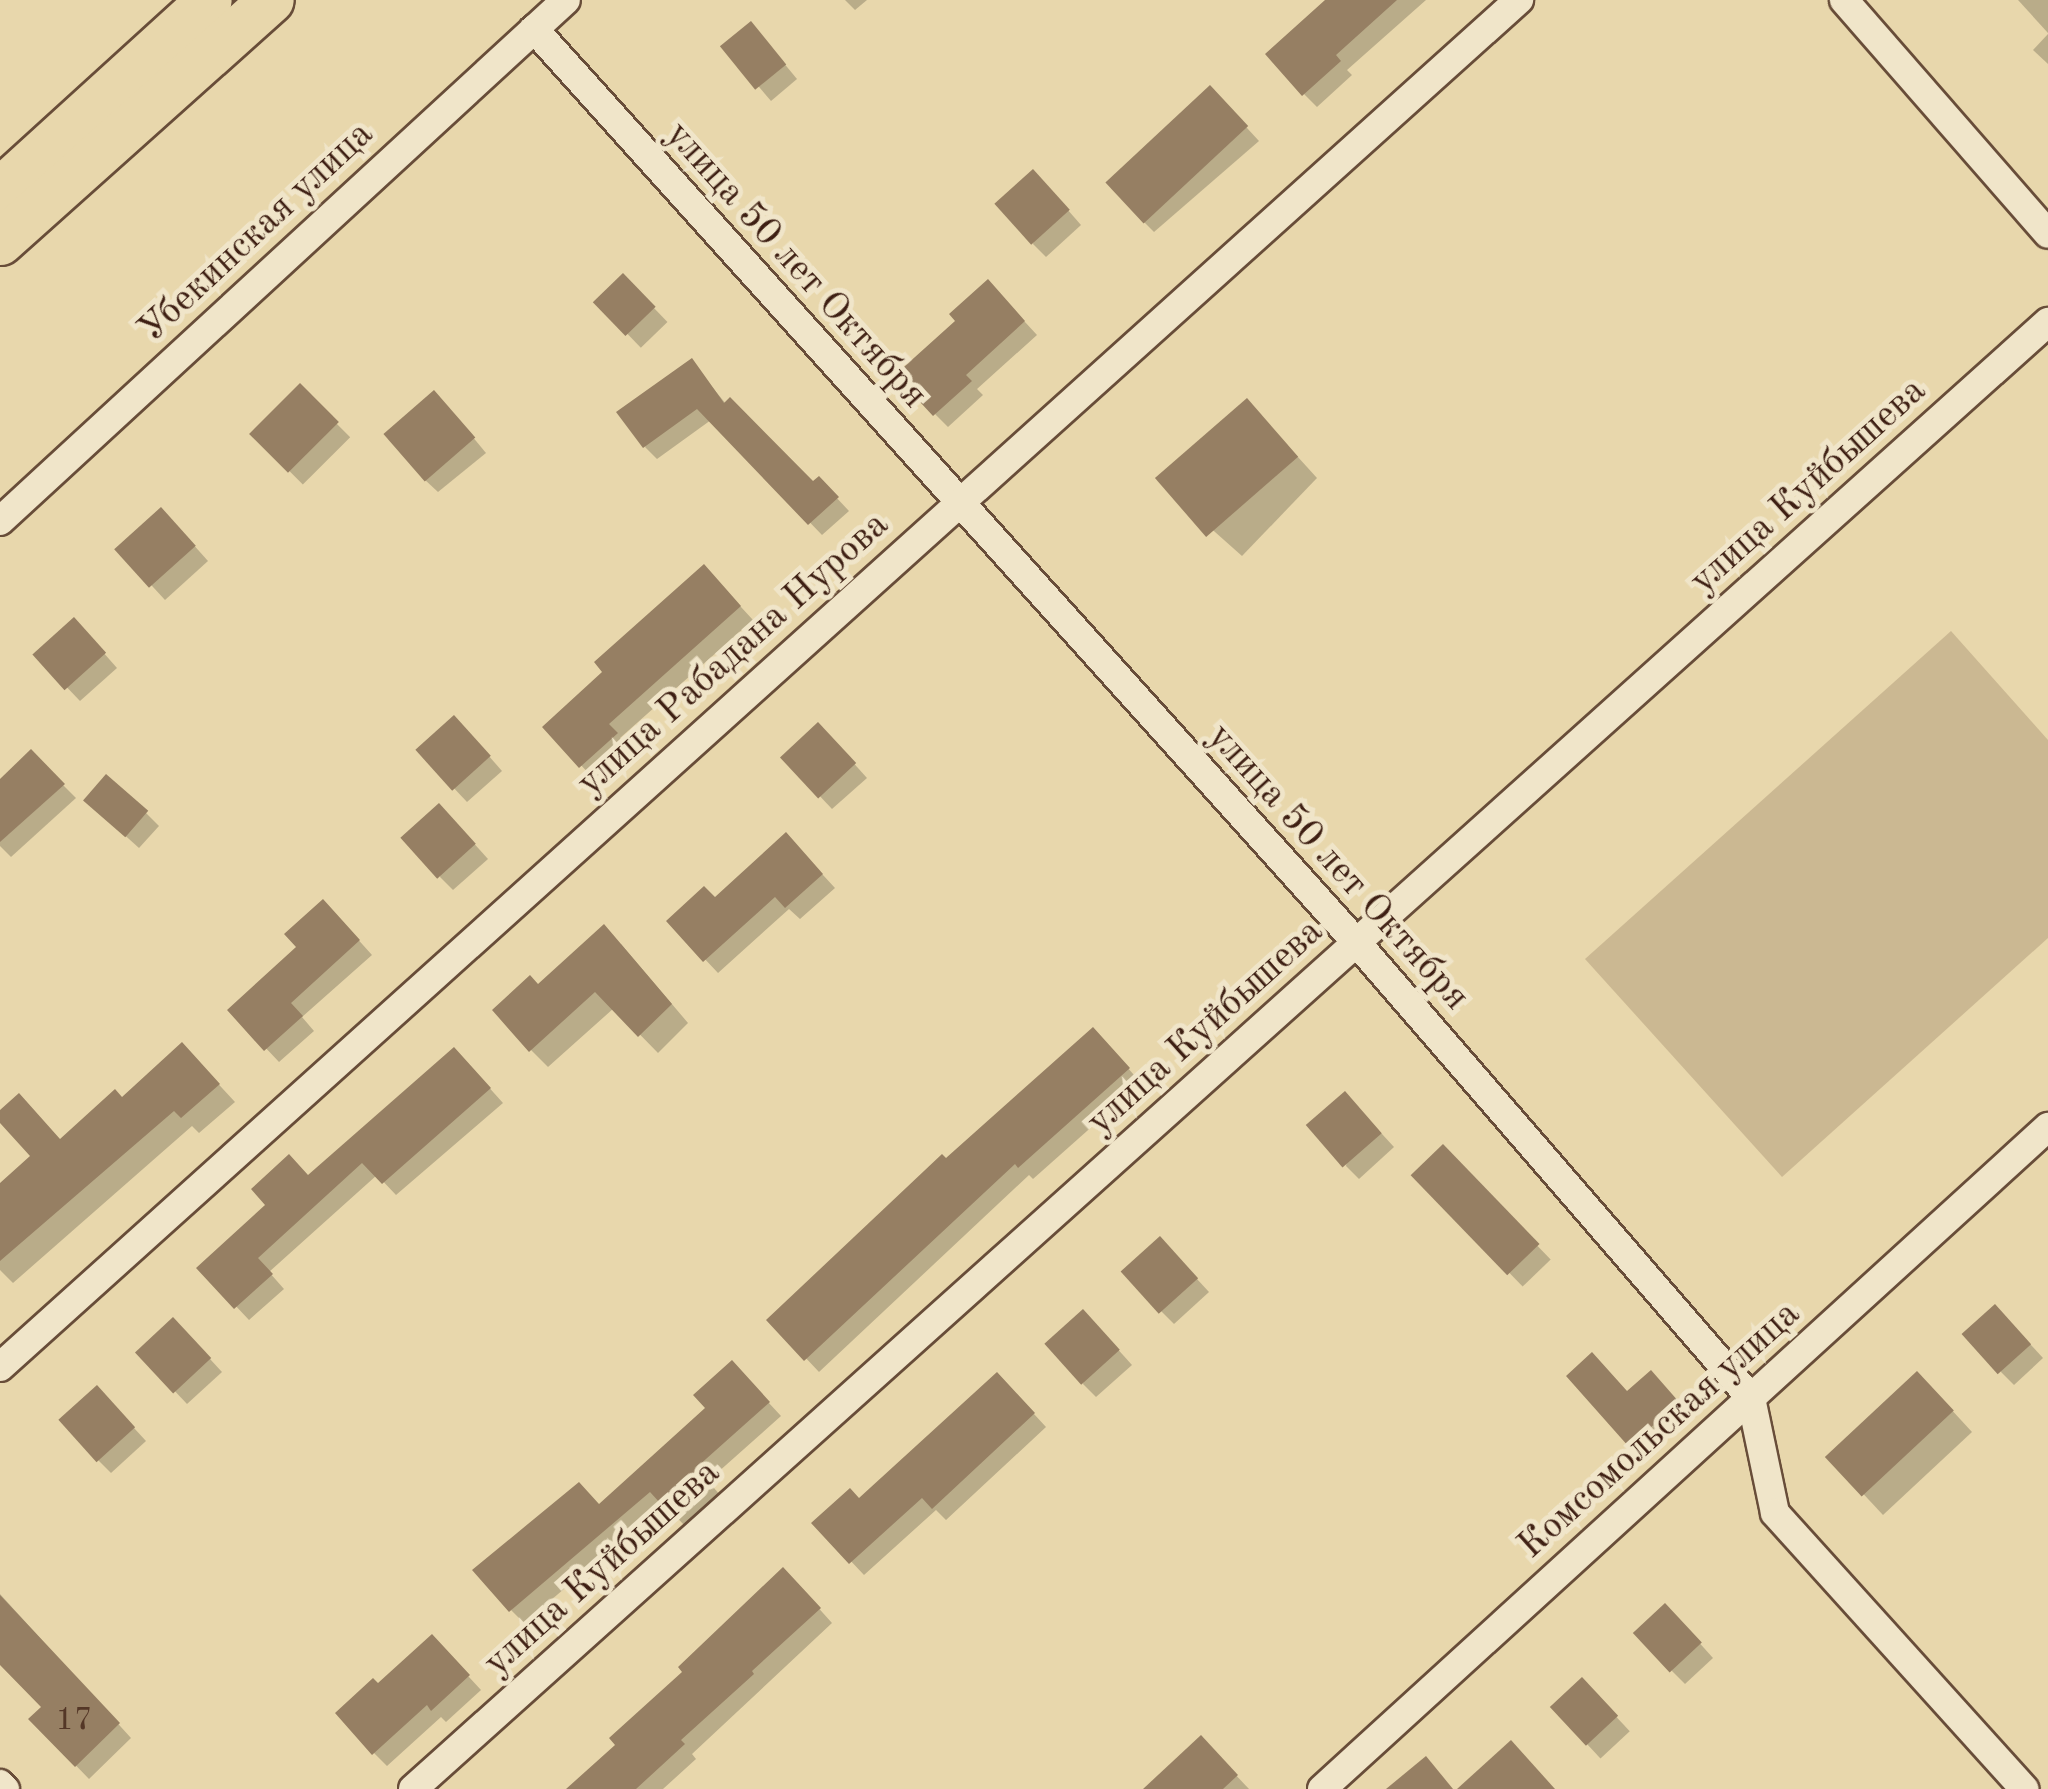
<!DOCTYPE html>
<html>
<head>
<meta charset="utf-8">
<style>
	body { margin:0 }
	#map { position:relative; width:2048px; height:1789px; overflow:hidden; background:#e8d7ac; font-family:"Old Standard TT",serif }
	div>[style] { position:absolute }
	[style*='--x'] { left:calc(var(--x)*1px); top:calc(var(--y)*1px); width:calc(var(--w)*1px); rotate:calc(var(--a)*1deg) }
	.green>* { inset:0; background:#cbb892 }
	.shadow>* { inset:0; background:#0003; transform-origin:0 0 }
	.building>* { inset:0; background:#967f63; transform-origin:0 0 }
	.roads { filter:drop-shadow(2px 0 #684d39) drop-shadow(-2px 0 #684d39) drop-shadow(0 2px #684d39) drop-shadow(0 -2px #684d39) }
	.minor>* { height:28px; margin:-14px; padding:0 14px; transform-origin:14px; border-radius:14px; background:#f0e5c9 }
	.trunk>* { height:45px; margin:-22.5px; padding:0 22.5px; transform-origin:22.5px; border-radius:22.5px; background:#e8d7ac }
	span { translate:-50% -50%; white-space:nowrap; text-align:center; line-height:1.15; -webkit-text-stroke:10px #f0e5c9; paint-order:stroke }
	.number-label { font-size:32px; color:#543727 }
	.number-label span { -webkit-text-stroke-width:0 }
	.street-label { font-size:38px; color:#3e1f13 }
</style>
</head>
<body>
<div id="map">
	<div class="green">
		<div style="clip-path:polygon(1951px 631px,2048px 740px,2048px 938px,1782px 1177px,1585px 959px)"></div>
	</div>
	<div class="shadow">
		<div style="clip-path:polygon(845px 0,867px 0,855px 10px)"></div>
		<div style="clip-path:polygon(1328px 0,1426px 0,1347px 70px,1352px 75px,1317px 107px,1304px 94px)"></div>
		<div style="clip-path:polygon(2018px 0,2048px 0,2048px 33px)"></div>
		<div style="clip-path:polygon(2048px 34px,2048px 64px,2033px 50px)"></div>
		<div style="clip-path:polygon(763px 38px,797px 79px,771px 101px,724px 46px)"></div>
		<div style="clip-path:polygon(1223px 102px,1259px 141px,1154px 232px,1141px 219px)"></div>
		<div style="clip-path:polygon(1046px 185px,1081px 225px,1046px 257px,1033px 244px)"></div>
		<div style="left:623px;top:276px;width:64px;height:37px;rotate:46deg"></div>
		<div style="clip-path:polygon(1001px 296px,1037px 335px,977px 389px,983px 395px,948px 427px,935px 414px)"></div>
		<div style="clip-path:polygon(691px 361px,726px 404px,813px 484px,819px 479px,849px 511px,822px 535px,711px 420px,657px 459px,645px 447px)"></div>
		<div style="left:300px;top:387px;width:71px;height:67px;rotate:45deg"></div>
		<div style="clip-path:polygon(1247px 401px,1317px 478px,1242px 556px,1188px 508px)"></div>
		<div style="clip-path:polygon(447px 406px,486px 453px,438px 492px,424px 479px)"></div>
		<div style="clip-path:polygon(174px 523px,208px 561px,165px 600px,118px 549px)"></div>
		<div style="clip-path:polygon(717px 581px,753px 620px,620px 738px,629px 748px,594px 779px,545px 727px)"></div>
		<div style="clip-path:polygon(87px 634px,117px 668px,80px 701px,36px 655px)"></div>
		<div style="clip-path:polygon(467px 731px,502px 771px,467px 802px,418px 750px)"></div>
		<div style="clip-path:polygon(831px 738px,867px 778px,832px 809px,783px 757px)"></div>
		<div style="clip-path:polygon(31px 753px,76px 798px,11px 857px,0 846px,0 782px)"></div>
		<div style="clip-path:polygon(100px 813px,146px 813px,159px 826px,139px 848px)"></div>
		<div style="clip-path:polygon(452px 819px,488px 859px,453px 890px,440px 877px)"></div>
		<div style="clip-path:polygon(799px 849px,835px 888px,800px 919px,789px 909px,718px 973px,669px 921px,715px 900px)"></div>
		<div style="clip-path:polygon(336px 915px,372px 955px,302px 1017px,314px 1031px,279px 1062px,230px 1010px)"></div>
		<div style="clip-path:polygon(621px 944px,688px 1023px,658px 1053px,614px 1008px,548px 1067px,531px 1050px,538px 987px)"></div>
		<div style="clip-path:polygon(1106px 1043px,1141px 1083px,1033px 1179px,1029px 1175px,819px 1372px,770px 1320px,946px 1161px)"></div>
		<div style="clip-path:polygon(198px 1062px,235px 1102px,199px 1133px,192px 1126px,13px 1283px,0 1270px,0 1188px,33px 1156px,0 1119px,0 1113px,61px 1141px,123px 1100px)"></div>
		<div style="clip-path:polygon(467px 1063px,503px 1103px,396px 1195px,377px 1175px,269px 1272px,284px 1289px,249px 1320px,200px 1268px)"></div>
		<div style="clip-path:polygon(1358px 1108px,1394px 1147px,1359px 1179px,1346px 1166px)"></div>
		<div style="left:1443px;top:1148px;width:155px;height:39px;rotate:46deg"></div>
		<div style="clip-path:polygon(1173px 1253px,1209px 1292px,1174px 1324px,1161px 1311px)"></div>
		<div style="clip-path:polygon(2008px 1320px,2043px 1358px,2014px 1385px,2001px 1372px)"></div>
		<div style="clip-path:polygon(1096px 1325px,1132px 1365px,1096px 1397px,1083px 1384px)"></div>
		<div style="clip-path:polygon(186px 1333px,222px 1372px,187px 1404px,138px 1352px)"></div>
		<div style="clip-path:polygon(745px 1377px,781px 1416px,708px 1481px,720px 1495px,685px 1526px,664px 1504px,524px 1623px,511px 1610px)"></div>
		<div style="clip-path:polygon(1664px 1387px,1690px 1416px,1644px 1458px,1631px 1445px,1628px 1394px)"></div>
		<div style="clip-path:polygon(1010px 1388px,1046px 1427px,946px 1520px,936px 1510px,864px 1575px,815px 1523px,860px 1501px)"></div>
		<div style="clip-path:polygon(1937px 1394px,1972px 1432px,1883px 1515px,1828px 1456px)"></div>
		<div style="clip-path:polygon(110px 1402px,146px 1441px,111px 1473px,98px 1460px)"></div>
		<div style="clip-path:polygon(796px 1583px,832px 1623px,692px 1754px,696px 1759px,663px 1789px,570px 1789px)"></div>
		<div style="clip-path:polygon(0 1594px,131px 1738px,89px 1779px,31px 1719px,44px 1707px,0 1661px)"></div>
		<div style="clip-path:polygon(1678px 1619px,1713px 1658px,1685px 1684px,1672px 1671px)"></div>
		<div style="clip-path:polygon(445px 1651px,481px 1690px,446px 1722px,441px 1717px,387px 1766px,374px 1753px,378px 1686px)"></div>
		<div style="left:1582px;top:1680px;width:70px;height:40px;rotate:47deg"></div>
		<div style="clip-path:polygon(1214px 1752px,1249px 1789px,1145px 1789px)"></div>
	</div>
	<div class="building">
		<div style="clip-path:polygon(1325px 0,1397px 0,1336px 55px,1341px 61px,1302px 96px,1265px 54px)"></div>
		<div style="left:751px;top:21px;width:56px;height:40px;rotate:51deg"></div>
		<div style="left:1210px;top:85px;width:56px;height:143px;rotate:47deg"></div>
		<div style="left:1033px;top:169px;width:55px;height:52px;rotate:48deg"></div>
		<div style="left:623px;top:273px;width:47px;height:42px;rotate:46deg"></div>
		<div style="clip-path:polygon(988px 279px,1025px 321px,966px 375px,972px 381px,933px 416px,895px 375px,955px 321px,949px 314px)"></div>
		<div style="clip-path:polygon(692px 358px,724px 403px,730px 397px,813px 481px,819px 476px,839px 497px,808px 525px,697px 409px,643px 448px,616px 412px)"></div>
		<div style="left:300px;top:383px;width:55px;height:72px;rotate:45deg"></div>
		<div style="left:434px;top:390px;width:63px;height:67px;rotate:49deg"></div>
		<div style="left:1247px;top:398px;width:78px;height:122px;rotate:49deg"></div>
		<div style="left:161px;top:507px;width:52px;height:63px;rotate:48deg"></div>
		<div style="clip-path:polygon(704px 564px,741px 606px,609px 724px,618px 733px,579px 768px,542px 727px,602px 672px,594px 662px)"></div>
		<div style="left:74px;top:617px;width:48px;height:56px;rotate:48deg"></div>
		<div style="left:454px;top:715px;width:55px;height:52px;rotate:48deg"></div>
		<div style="left:818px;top:722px;width:56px;height:52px;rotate:47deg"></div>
		<div style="clip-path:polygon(31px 749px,65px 784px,0 842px,0 779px)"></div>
		<div style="left:106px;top:774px;width:56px;height:35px;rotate:41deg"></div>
		<div style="left:439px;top:803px;width:55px;height:52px;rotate:48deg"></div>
		<div style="clip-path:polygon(786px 832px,823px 874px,785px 908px,775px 897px,703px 962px,666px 921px,704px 886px,715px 897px)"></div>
		<div style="clip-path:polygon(323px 899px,360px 940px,291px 1003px,303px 1016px,264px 1051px,227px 1010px,296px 947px,284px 934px)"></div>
		<div style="clip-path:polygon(604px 924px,672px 1004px,638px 1037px,595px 992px,529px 1052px,492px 1010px,530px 975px,538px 984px)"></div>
		<div style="clip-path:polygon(1093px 1027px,1130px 1068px,1018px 1168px,1015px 1164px,804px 1361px,766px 1320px,942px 1154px,946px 1158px)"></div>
		<div style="clip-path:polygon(182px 1042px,220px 1084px,181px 1118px,174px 1111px,0 1261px,0 1183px,30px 1156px,0 1123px,0 1110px,19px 1093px,60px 1139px,115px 1089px,122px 1097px)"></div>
		<div style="clip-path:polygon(454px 1047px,491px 1088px,382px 1184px,362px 1163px,258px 1258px,273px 1274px,234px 1309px,196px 1268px,265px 1205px,251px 1189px,289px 1154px,308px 1175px)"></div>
		<div style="left:1345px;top:1091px;width:56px;height:52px;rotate:49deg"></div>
		<div style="left:1443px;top:1144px;width:139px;height:45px;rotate:46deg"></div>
		<div style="left:1160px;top:1236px;width:57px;height:53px;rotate:48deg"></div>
		<div style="left:1995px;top:1304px;width:54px;height:45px;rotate:48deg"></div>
		<div style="left:1083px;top:1309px;width:55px;height:52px;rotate:48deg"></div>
		<div style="left:173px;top:1317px;width:56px;height:52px;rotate:47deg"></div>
		<div style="clip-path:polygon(1592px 1352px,1627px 1391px,1651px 1370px,1679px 1402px,1629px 1447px,1566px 1376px)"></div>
		<div style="clip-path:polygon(732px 1360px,770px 1402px,697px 1467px,709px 1480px,671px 1515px,650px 1492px,509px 1612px,472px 1570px,579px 1482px,599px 1504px,705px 1408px,693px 1395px)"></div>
		<div style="left:1917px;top:1371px;width:54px;height:126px;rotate:47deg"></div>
		<div style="clip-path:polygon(997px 1372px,1035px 1413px,932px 1509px,922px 1498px,849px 1564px,811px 1523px,850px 1488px,859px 1498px)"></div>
		<div style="left:97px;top:1385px;width:57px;height:52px;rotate:48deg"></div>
		<div style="clip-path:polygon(783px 1567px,821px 1608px,752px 1671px,754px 1674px,681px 1740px,685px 1744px,636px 1789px,566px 1789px,615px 1745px,609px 1738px,682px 1672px,678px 1667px)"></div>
		<div style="clip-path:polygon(0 1595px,120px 1723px,75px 1767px,28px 1719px,41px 1707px,0 1665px)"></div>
		<div style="left:1665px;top:1603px;width:54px;height:44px;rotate:47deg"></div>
		<div style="clip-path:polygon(432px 1634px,470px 1675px,431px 1711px,427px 1705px,372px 1755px,335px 1713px,373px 1678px,378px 1683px)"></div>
		<div style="left:1582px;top:1677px;width:53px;height:44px;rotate:47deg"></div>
		<div style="clip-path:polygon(1201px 1735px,1238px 1775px,1223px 1789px,1143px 1789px)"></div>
		<div style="clip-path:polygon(1511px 1740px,1555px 1789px,1457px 1789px)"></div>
		<div style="clip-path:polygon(1426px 1756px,1453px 1789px,1386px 1789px)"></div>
	</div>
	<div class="roads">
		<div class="minor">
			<div style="--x:1844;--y:0;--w:310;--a:48.9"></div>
			<div style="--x:534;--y:29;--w:1230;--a:48"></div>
			<div style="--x:1357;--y:943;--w:602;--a:49.11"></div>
			<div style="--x:1751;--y:1398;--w:117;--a:78.2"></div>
			<div style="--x:1775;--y:1513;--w:372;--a:47.9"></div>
			<div style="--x:0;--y:521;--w:769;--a:-42.63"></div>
			<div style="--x:0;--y:1367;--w:2044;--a:-41.99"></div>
			<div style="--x:0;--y:1784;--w:7;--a:45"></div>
			<div style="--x:413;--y:1789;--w:2197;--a:-41.9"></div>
			<div style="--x:1322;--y:1789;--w:983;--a:-42.36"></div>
		</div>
		<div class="trunk">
			<div style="--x:0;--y:190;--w:282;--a:-42.3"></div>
			<div style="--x:0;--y:242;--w:363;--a:-41.8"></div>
		</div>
	</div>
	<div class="number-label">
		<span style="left:74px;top:1721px">17</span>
	</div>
	<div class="street-label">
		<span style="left:257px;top:233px;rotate:-43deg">Убекинская улица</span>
		<span style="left:795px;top:266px;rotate:48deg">улица 50 лет Октября</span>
		<span style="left:1809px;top:487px;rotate:-42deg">улица Куйбышева</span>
		<span style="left:734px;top:655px;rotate:-42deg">улица Рабадана Нурова</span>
		<span style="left:1337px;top:868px;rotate:48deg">улица 50 лет Октября</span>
		<span style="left:1206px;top:1028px;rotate:-42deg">улица Куйбышева</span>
		<span style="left:1660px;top:1431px;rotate:-42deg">Комсомольская улица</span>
		<span style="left:603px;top:1569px;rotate:-42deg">улица Куйбышева</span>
	</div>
</div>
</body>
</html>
